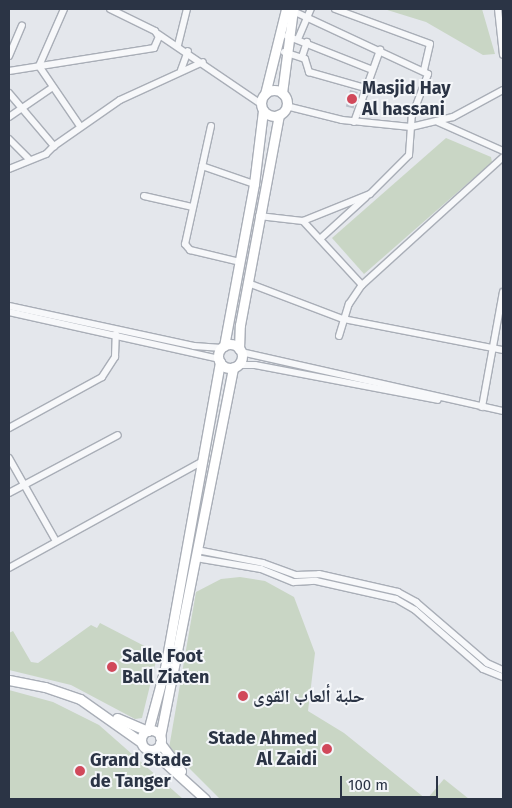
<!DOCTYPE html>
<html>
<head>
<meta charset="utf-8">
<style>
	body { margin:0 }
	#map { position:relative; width:512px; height:808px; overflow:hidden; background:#e4e7ec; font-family:"Fira Sans","Noto Naskh Arabic",sans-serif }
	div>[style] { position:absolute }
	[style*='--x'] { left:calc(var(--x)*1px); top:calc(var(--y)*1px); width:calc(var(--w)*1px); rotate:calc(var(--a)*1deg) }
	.green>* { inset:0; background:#c9d6c5 }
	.building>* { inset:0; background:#bbc0ca; transform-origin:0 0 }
	.roads { filter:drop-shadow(1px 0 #a9aeb7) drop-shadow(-1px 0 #a9aeb7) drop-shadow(0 1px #a9aeb7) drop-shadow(0 -1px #a9aeb7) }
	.street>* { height:6px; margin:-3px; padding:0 3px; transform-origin:3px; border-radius:3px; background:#f7f8fa }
	.secondary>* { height:9px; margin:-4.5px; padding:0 4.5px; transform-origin:4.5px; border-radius:4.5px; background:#fff }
	.secondary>.ring { margin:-4.5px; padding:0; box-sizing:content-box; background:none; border:9px solid #fff; border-radius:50% }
	.dots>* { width:14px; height:14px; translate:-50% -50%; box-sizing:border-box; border:2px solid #f4f6f9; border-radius:50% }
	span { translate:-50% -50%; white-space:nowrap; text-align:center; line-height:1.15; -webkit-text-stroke:4px #f4f6f9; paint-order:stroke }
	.poi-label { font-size:18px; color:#2b3445; font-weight:700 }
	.left { translate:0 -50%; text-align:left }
	.right { translate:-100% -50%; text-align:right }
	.frame { position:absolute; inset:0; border:10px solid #2b3445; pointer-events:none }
	.scale { position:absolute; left:340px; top:776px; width:98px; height:22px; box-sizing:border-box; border:2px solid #2b3445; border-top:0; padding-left:6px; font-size:15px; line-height:18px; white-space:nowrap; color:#2b3445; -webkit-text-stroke:4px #f4f6f9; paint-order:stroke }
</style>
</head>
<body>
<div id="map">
	<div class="green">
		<div style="clip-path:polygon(384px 9px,482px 9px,495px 54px,483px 55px,426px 22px)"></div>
		<div style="clip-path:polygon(446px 138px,491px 157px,492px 162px,364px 274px,332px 238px)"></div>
		<div style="clip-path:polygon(240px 577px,265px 581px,294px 597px,315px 653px,308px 711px,344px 733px,426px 799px,220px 799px,169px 748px,196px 592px,221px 579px)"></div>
		<div style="clip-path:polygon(100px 623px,158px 653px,142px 718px,135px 719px,71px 685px,9px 670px,9px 633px,13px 631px,31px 662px,38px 663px,91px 625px,97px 628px)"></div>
		<div style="clip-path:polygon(9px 690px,53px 702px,99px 725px,183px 799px,9px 799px)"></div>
		<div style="clip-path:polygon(444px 779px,469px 799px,427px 799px)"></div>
	</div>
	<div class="building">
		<div style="left:350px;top:90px;width:8px;height:17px;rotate:14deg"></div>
	</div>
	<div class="roads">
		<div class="street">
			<div style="--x:64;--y:9;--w:62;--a:113.7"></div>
			<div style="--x:39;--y:66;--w:73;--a:55.7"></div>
			<div style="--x:335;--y:9;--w:101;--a:20.2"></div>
			<div style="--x:430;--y:44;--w:26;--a:103"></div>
			<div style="--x:498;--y:9;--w:46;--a:83.8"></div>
			<div style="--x:158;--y:34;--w:125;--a:34.2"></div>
			<div style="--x:287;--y:36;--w:89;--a:21.7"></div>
			<div style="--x:298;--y:39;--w:33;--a:-67"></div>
			<div style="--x:178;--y:45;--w:37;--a:-76"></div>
			<div style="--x:284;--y:52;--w:22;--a:18"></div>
			<div style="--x:305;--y:59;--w:14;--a:73"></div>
			<div style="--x:309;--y:72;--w:58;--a:15.9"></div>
			<div style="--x:9;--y:56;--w:33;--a:-67"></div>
			<div style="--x:302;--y:57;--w:16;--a:-72"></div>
			<div style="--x:181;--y:70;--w:20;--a:-70"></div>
			<div style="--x:9;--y:71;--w:147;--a:-9"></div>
			<div style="--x:154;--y:48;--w:12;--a:-66"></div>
			<div style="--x:159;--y:37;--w:7;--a:-124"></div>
			<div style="--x:155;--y:31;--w:50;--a:-153.9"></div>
			<div style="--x:9;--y:93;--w:70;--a:49.7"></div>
			<div style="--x:54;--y:146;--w:80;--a:-34.9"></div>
			<div style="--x:120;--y:100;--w:91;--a:-24.6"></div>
			<div style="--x:286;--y:106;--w:58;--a:14"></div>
			<div style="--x:342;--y:120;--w:69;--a:5.8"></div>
			<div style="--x:411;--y:127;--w:43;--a:-13.4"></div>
			<div style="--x:453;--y:117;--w:57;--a:-28.4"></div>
			<div style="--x:9;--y:117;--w:53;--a:-34.3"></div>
			<div style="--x:354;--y:122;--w:77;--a:-70.1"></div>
			<div style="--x:438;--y:122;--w:71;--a:24"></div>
			<div style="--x:211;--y:126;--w:121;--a:102.4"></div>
			<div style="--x:185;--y:244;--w:8;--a:50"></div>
			<div style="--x:190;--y:250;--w:51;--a:13.5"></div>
			<div style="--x:9;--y:139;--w:27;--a:45"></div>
			<div style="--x:202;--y:166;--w:55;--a:19.1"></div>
			<div style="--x:9;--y:169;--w:40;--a:-22"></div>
			<div style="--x:46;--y:154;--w:11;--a:-45"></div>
			<div style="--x:144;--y:196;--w:49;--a:12.9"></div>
			<div style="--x:259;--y:216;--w:44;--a:6.5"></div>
			<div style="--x:303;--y:221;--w:72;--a:-21.9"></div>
			<div style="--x:370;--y:194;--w:55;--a:-45"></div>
			<div style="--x:409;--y:155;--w:39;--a:-86"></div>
			<div style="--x:412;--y:116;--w:45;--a:-69.1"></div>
			<div style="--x:428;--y:74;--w:149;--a:-155"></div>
			<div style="--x:303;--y:221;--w:87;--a:47.3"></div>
			<div style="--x:320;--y:239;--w:62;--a:-42.4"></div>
			<div style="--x:248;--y:283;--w:102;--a:20.8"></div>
			<div style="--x:343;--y:319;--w:163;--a:11"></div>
			<div style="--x:9;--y:306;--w:189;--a:12.2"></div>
			<div style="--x:194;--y:346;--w:28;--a:4"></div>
			<div style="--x:9;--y:312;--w:215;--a:12.6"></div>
			<div style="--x:339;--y:336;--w:34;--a:-73"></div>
			<div style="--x:349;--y:304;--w:23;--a:-56"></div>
			<div style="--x:362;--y:285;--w:190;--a:-42.2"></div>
			<div style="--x:241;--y:352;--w:269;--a:12.7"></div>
			<div style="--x:237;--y:365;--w:18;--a:0"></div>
			<div style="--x:255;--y:365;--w:186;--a:10.8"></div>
			<div style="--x:482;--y:407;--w:117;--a:-79.7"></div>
			<div style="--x:9;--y:428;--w:106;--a:-28.7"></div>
			<div style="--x:102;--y:377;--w:24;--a:-57"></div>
			<div style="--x:115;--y:357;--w:23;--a:-88"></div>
			<div style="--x:9;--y:458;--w:95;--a:60.5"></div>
			<div style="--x:9;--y:493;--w:123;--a:-28"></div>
			<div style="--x:197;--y:550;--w:67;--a:11.1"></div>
			<div style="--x:263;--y:563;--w:35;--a:20"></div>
			<div style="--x:296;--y:575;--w:23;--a:-2"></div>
			<div style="--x:319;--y:574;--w:81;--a:12.8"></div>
			<div style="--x:398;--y:592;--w:21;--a:29"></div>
			<div style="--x:416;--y:602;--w:94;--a:40.7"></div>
			<div style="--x:487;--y:663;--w:17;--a:24"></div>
			<div style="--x:196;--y:558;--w:66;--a:9.6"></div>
			<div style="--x:261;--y:569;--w:35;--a:22"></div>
			<div style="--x:294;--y:582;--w:22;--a:-3"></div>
			<div style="--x:316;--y:581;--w:82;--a:12.7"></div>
			<div style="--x:396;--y:599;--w:22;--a:30"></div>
			<div style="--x:415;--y:610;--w:90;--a:40.9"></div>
			<div style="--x:483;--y:669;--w:22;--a:22"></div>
			<div style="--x:9;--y:568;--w:222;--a:-28.9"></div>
		</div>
		<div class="secondary">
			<div class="ring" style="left:261px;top:90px;width:17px;height:17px"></div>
			<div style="--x:282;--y:93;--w:85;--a:-82.5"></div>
			<div style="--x:265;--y:94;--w:88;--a:-76.1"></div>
			<div class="ring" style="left:218px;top:344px;width:15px;height:15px"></div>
			<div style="--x:224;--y:346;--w:165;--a:-79.5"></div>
			<div style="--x:254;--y:184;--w:74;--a:-83"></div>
			<div style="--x:239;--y:349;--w:24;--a:-88"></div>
			<div style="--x:240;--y:325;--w:214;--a:-79.5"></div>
			<div style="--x:9;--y:680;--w:37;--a:11"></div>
			<div style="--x:45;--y:687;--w:37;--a:19"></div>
			<div style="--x:80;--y:699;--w:75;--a:35.2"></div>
			<div style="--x:117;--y:718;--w:33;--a:23"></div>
			<div class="ring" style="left:141px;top:730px;width:11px;height:11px"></div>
			<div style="--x:148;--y:731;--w:65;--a:-74.9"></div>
			<div style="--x:165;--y:668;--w:311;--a:-79.8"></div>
			<div style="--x:160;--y:737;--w:377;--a:-78.8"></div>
			<div style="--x:160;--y:743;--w:35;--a:53"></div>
			<div style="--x:151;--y:750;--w:73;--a:42.2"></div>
		</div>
	</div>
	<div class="dots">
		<div style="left:352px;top:99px;background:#d1495b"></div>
		<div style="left:112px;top:667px;background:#d1495b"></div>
		<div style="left:243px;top:696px;background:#d1495b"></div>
		<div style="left:327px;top:749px;background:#d1495b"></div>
		<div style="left:80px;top:771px;background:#d1495b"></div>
	</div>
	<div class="poi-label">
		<span class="left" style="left:362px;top:99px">Masjid Hay<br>Al hassani</span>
		<span class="left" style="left:122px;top:667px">Salle Foot<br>Ball Ziaten</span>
		<span class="left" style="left:253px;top:696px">حلبة ألعاب القوى</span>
		<span class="right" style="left:317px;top:749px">Stade Ahmed<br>Al Zaidi</span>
		<span class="left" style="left:90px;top:771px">Grand Stade<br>de Tanger</span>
	</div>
	<div class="frame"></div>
	<div class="scale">100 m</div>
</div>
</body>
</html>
